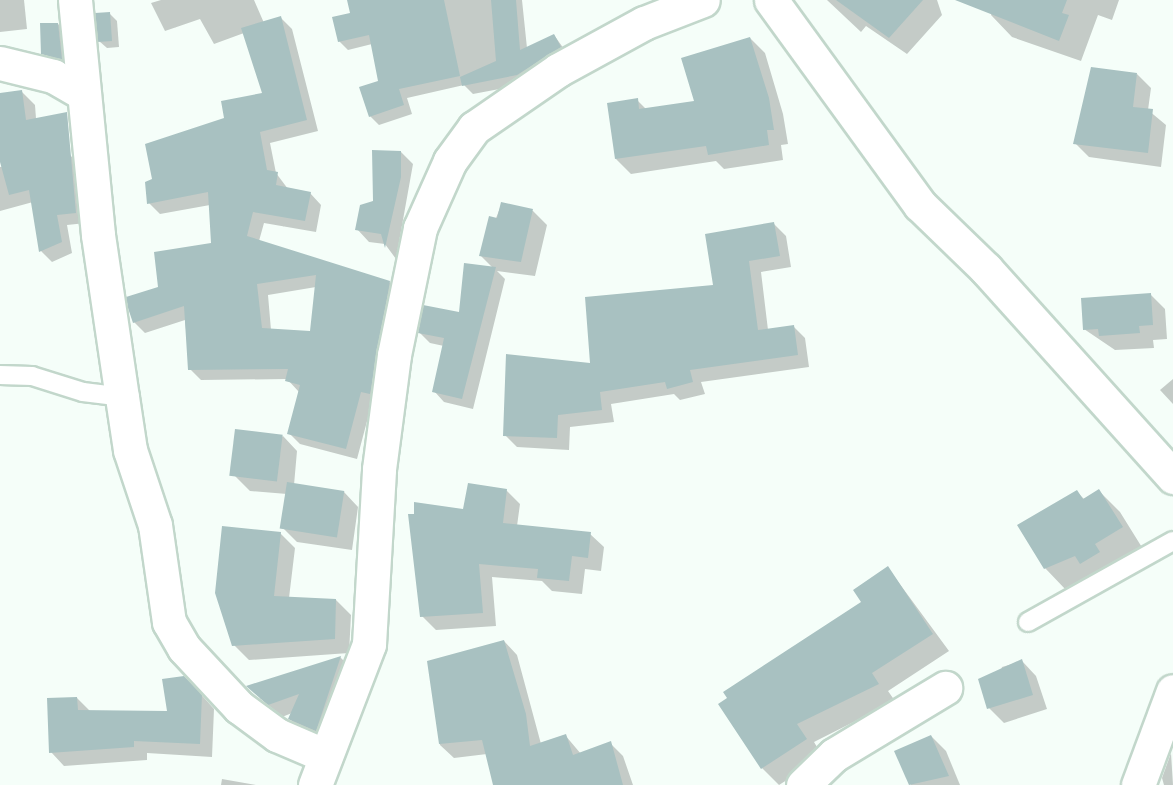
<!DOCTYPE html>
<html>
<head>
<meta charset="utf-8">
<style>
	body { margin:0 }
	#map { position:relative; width:1173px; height:785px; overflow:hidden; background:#f5fef9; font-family:Literata,serif }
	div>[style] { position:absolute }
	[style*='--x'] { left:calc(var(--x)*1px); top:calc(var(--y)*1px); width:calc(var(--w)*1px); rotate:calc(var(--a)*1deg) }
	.shadow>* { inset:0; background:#0003 }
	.building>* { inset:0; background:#a8c1c1; transform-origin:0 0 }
	.roads { filter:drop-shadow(2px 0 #c2d7cb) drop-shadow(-2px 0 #c2d7cb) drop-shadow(0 2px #c2d7cb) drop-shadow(0 -2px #c2d7cb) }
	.lane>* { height:18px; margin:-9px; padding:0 9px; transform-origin:9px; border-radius:9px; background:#fff }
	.street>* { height:33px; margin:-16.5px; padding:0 16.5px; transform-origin:16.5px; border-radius:16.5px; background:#fff }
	span { translate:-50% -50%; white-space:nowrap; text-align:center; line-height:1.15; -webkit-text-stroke:4.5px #f5fef9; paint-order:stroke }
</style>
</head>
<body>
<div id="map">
	<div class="shadow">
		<div style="clip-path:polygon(0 0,24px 0,27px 29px,0 32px)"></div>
		<div style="clip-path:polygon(evenodd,161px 0,254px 0,264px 23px,281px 18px,292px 29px,318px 131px,270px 143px,276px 173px,288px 189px,310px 193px,321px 205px,316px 232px,264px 223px,259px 241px,389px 282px,401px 293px,357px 459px,300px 444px,289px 433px,299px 392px,287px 379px,201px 380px,190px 369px,185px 320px,145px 333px,134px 322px,160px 288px,212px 245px,210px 205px,160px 214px,149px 203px,154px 180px,264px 95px,244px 33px,214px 44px,200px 19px,165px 31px,151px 3px,161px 0,316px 287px,311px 332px,271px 330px,268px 295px,316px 287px)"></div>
		<div style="clip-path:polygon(350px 0,522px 0,527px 48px,554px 35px,569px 56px,526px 84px,473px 94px,464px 85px,407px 98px,412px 114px,379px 125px,370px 116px,380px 82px,372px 44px,348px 50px,339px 41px,352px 14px)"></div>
		<div style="clip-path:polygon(827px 0,937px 0,942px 15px,907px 54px,866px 26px,861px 32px)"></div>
		<div style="clip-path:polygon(995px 0,1119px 0,1112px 20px,1098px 15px,1081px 61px,1012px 37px,991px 15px)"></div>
		<div style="clip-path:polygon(110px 14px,117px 21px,119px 47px,107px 48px,99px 41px)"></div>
		<div style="clip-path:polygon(58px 24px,65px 31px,68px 66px,43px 53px)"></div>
		<div style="clip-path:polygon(750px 38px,765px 53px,783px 114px,788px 144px,781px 145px,783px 160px,724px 169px,716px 161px,631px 174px,616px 159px,637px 100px,646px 109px,696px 102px)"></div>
		<div style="clip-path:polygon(1137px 74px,1151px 88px,1148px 110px,1166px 125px,1161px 167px,1089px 157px,1075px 143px)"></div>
		<div style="clip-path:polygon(22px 92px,35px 105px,37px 132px,0 137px,0 94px)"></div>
		<div style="clip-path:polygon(401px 152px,413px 164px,396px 259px,385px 244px,369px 242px,357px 229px)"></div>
		<div style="clip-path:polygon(69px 154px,80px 165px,86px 223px,67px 225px,72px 253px,52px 262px,41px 251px,33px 202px,0 211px,0 167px)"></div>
		<div style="clip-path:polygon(502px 203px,533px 211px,547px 225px,535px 276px,497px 271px,505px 279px,473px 409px,444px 402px,434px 391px,444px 346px,430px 343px,419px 332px,460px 314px,493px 268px,481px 256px)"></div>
		<div style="clip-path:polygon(774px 224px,786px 236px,791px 267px,761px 272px,768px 330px,793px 326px,805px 338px,809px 367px,701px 382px,705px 394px,680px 400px,674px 394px,611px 404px,614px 422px,570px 427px,569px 450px,517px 447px,505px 435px,592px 365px,715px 286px)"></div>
		<div style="clip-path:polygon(1150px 294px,1165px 309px,1167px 339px,1153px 340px,1154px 348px,1115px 350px,1084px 329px)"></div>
		<div style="clip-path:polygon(1173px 379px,1173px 404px,1160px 390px)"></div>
		<div style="clip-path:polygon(283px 436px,297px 451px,294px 485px,344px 492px,358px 507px,352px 550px,297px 542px,282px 527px,287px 494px,250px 491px,235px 476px)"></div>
		<div style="clip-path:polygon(506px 490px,520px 504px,517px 526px,590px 534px,604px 547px,601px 571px,585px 569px,582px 594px,552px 591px,542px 581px,492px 577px,496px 626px,436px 630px,422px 616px,464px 511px)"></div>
		<div style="clip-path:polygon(1099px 491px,1120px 512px,1143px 549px,1066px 590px,1045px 568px,1077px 492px,1084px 499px)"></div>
		<div style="clip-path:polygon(280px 533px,295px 548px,289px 598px,336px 600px,351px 615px,349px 653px,249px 660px,234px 645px)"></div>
		<div style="clip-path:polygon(888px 568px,949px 651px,888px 691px,895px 701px,814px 742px,823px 757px,779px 785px,762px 768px)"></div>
		<div style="clip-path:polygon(504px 641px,517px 655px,541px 744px,565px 735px,581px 754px,610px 743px,623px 756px,633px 785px,495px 785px,487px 754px,454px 758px,440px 745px,428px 662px)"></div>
		<div style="clip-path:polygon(340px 657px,352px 669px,328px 742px,302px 731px,290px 719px,292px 713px,282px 717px,260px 698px)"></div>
		<div style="clip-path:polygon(1022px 661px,1036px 676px,1047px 709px,1004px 723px,989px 708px,1002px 667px)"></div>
		<div style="clip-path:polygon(198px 691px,214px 709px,212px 757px,147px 753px,147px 760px,64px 766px,51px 752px,77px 698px,90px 711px,168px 712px)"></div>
		<div style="clip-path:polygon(931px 736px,946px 751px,960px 785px,911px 785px,896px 752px)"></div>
		<div style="clip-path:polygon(1171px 753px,1173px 785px,1164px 785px,1162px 778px)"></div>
		<div style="clip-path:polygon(222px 779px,256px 785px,221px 785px)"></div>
	</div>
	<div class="building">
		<div style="clip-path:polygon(347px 0,444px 0,460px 76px,399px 89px,404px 105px,369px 117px,359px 87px,378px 81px,369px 35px,338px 42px,332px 17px,350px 13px)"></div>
		<div style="clip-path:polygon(491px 0,516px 0,520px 50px,554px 34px,561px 47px,517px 75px,462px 86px,460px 77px,496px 61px)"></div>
		<div style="clip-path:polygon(836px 0,923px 0,889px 38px)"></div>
		<div style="clip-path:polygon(955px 0,1067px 0,1062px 13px,1069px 15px,1059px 41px)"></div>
		<div style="left:110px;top:12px;width:29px;height:15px;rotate:86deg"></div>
		<div style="clip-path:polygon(evenodd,281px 16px,307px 120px,260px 132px,267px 170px,278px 172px,276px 185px,311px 192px,305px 221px,253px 212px,247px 236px,390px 281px,370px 394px,361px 392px,346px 449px,287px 434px,300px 385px,285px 381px,288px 369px,188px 370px,184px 306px,133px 323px,128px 308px,126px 297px,158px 287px,154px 252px,211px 243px,208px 192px,147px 204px,145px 182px,152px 179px,145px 144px,224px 118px,221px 101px,262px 93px,241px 28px,281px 16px,316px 275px,310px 331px,262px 328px,257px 284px,316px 275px)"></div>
		<div style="clip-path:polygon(40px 23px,58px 23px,62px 60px,41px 54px)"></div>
		<div style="clip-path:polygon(750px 37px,769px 98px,774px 130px,767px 130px,769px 145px,708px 155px,706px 146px,615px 159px,607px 103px,638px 98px,639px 109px,694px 101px,681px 58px)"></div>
		<div style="clip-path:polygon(1091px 67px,1137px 73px,1133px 107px,1153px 109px,1148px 153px,1073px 144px)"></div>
		<div style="clip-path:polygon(22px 90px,26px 120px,67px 112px,76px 213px,57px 215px,62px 242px,39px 252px,29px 190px,9px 195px,0 162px,0 93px)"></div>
		<div style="clip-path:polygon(372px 150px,401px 151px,401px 177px,385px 248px,381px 234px,355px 230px,360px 205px,373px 201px)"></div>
		<div style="clip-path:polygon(501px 202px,533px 209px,521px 262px,479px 256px,489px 216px,497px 218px)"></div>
		<div style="clip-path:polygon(774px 222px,780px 256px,749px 261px,758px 330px,794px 325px,798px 355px,690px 370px,693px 382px,667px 389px,665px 382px,600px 392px,602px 410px,558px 415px,557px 438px,503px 436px,506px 354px,590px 363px,585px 297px,713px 285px,705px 234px)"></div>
		<div style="clip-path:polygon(464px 263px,496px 267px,462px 399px,432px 392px,444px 338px,418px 333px,423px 305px,459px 312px)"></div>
		<div style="clip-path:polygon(1151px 293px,1153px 325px,1139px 326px,1140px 333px,1099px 336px,1098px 329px,1083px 330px,1081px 298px)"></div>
		<div style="left:235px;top:429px;width:48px;height:47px;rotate:7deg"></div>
		<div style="left:287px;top:482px;width:58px;height:47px;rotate:9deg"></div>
		<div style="clip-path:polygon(468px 483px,507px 489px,503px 523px,591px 532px,588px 558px,572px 556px,569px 581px,537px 578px,538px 569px,479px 564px,483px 613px,420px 617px,408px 514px,414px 514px,414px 502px,463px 509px)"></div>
		<div style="clip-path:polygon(1099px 489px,1123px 527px,1095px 544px,1100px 552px,1080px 564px,1075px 556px,1044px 569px,1017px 525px,1077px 490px,1083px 499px)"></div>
		<div style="clip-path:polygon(222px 526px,281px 532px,274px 596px,336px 599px,335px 639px,232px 646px,215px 593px)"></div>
		<div style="clip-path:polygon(888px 566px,933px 634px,872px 673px,879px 684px,797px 724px,807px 739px,761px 769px,718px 704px,727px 698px,723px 692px,861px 602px,853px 590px)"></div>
		<div style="clip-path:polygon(504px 640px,526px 714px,530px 746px,566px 734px,573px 755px,611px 741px,623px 785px,493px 785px,482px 740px,439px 744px,427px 661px)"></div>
		<div style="clip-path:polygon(341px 656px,316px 731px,288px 719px,299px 694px,268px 705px,246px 686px)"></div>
		<div style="clip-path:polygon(1022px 659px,1033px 695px,987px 709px,978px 679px)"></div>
		<div style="clip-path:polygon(184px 676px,202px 694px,200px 744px,134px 741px,134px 747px,49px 753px,47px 698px,77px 697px,78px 710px,167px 711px,162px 679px)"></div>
		<div style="clip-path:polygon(931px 735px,949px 776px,909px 785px,894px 751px)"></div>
	</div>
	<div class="roads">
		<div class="lane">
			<div style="--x:0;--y:375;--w:32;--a:2"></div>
			<div style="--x:32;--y:376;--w:53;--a:17.4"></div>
			<div style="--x:83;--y:392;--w:39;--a:7"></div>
			<div style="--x:1028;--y:622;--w:166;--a:-29.2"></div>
		</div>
		<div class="street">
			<div style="--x:75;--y:0;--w:236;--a:84.4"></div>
			<div style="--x:98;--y:235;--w:164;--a:81.6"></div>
			<div style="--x:122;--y:397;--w:54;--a:81.4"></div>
			<div style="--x:130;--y:450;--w:79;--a:71.6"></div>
			<div style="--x:155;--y:525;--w:98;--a:81.8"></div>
			<div style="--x:169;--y:622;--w:30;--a:60"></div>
			<div style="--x:184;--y:648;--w:81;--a:47"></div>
			<div style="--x:239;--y:707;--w:47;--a:36.4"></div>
			<div style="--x:277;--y:735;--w:53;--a:23.2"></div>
			<div style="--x:771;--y:0;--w:253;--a:54"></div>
			<div style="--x:920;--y:205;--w:92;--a:44.1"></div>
			<div style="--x:986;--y:269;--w:280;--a:48"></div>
			<div style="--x:0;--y:63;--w:55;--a:13.8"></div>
			<div style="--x:53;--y:76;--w:34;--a:30"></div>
			<div style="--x:315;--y:785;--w:151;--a:-69"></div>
			<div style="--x:369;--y:644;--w:175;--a:-86.7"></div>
			<div style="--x:379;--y:469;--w:115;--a:-82.5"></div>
			<div style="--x:394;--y:355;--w:130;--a:-78.4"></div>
			<div style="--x:420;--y:228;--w:73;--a:-65.9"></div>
			<div style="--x:450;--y:161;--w:41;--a:-54"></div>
			<div style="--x:474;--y:128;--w:102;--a:-34.6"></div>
			<div style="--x:558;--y:70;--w:98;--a:-28.7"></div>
			<div style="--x:644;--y:23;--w:63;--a:-21.3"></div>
			<div style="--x:803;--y:785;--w:43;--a:-44.1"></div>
			<div style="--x:834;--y:755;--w:130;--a:-31.1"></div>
			<div style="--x:1138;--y:785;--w:100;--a:-69.6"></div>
		</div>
	</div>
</div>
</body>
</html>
